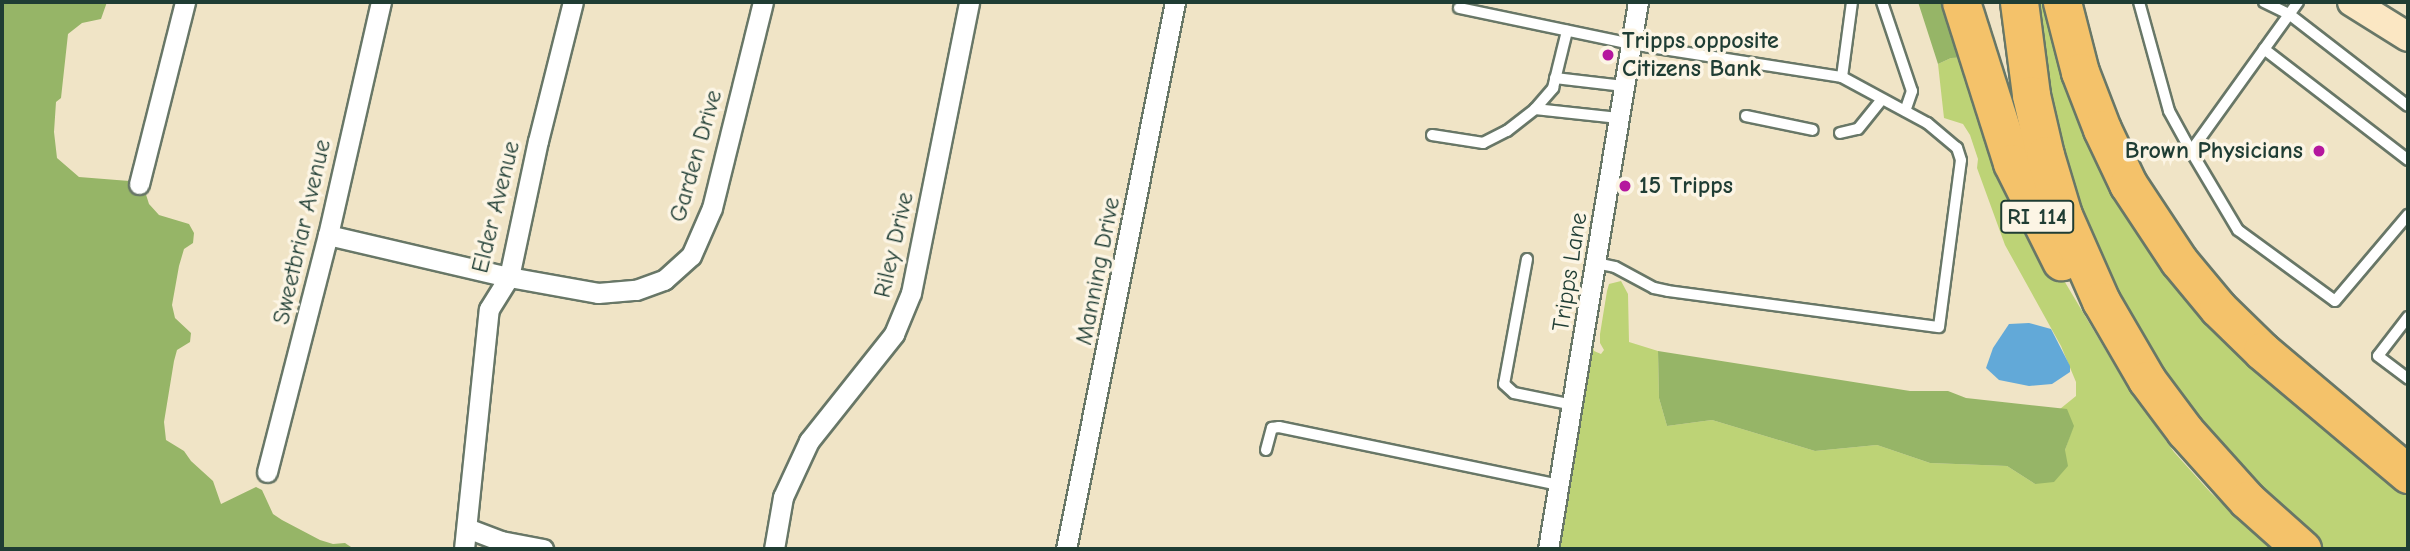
<!DOCTYPE html>
<html>
<head>
<meta charset="utf-8">
<style>
	body { margin:0 }
	#map { position:relative; width:2410px; height:551px; overflow:hidden; background:#f0e4c6; font-family:"Comic Neue",sans-serif }
	div>[style] { position:absolute }
	[style*='--x'] { left:calc(var(--x)*1px); top:calc(var(--y)*1px); width:calc(var(--w)*1px); rotate:calc(var(--a)*1deg) }
	.green>* { inset:0; background:#bdd376 }
	.forest>* { inset:0; background:#96b567 }
	.water>* { inset:0; background:#62a9d8 }
	.roads { filter:drop-shadow(2px 0 #687767) drop-shadow(-2px 0 #687767) drop-shadow(0 2px #687767) drop-shadow(0 -2px #687767) }
	.lane>* { height:10px; margin:-5px; padding:0 5px; transform-origin:5px; border-radius:5px; background:#fff }
	.street>* { height:19px; margin:-9.5px; padding:0 9.5px; transform-origin:9.5px; border-radius:9.5px; background:#fff }
	.secondary>* { height:28px; margin:-14px; padding:0 14px; transform-origin:14px; border-radius:14px; background:#fbe7c3 }
	.highway>* { height:37px; margin:-18.5px; padding:0 18.5px; transform-origin:18.5px; border-radius:18.5px; background:#f4c26a }
	.dots>* { width:19px; height:19px; translate:-50% -50%; box-sizing:border-box; border:4px solid #fcf5e5; border-radius:50% }
	span { translate:-50% -50%; white-space:nowrap; text-align:center; line-height:1.15; -webkit-text-stroke:7px #fcf5e5; paint-order:stroke }
	.shield-label span { padding:2px 5px; background:#fcf5e5; border:2px solid; border-radius:5px; -webkit-text-stroke-width:0 }
	.shield-label { font-size:23px; color:#1f3d34; font-weight:700 }
	.poi-label { font-size:24px; color:#1f3d34; font-weight:700 }
	.left { translate:0 -50%; text-align:left }
	.right { translate:-100% -50%; text-align:right }
	.street-label { font-size:24px; color:#1f3d34 }
	.frame { position:absolute; inset:0; border:4px solid #1f3d34; pointer-events:none }
</style>
</head>
<body>
<div id="map">
	<div class="green">
		<div style="clip-path:polygon(2031px 2px,2049px 2px,2114px 180px,2408px 488px,2408px 549px,2321px 549px,2204px 437px,2113px 298px,2057px 154px)"></div>
		<div style="clip-path:polygon(1971px 57px,2050px 257px,2125px 383px,2174px 452px,2211px 493px,2271px 549px,1548px 549px,1589px 329px,1594px 351px,1601px 354px,1604px 350px,1600px 343px,1600px 334px,1607px 291px,1609px 284px,1621px 281px,1628px 294px,1629px 342px,1658px 351px,1659px 398px,1667px 426px,1712px 420px,1815px 451px,1877px 445px,1930px 463px,2007px 466px,2035px 484px,2065px 450px,2073px 426px,2060px 409px,2076px 396px,2076px 382px,2061px 346px,2005px 245px,1977px 168px,1978px 159px,1970px 135px,1963px 124px,1944px 118px,1938px 64px,1951px 58px)"></div>
	</div>
	<div class="forest">
		<div style="clip-path:polygon(2px 2px,107px 2px,101px 19px,82px 23px,68px 34px,61px 98px,56px 102px,54px 132px,57px 158px,79px 177px,142px 182px,149px 204px,159px 215px,189px 224px,194px 233px,193px 243px,184px 249px,179px 266px,172px 305px,175px 318px,191px 333px,190px 342px,177px 350px,174px 361px,164px 422px,166px 440px,184px 451px,191px 461px,213px 481px,221px 504px,256px 487px,262px 490px,273px 514px,282px 520px,320px 540px,333px 544px,345px 543px,354px 549px,2px 549px)"></div>
		<div style="clip-path:polygon(1918px 2px,1954px 2px,1971px 57px,1951px 58px,1938px 64px)"></div>
		<div style="clip-path:polygon(1658px 351px,1910px 391px,1948px 391px,1966px 398px,2067px 409px,2074px 426px,2065px 450px,2068px 466px,2054px 482px,2035px 484px,2007px 466px,1930px 463px,1877px 445px,1815px 451px,1712px 420px,1667px 426px,1659px 398px)"></div>
	</div>
	<div class="water">
		<div style="clip-path:polygon(2029px 323px,2051px 329px,2070px 366px,2070px 372px,2052px 384px,2029px 386px,1999px 380px,1986px 368px,1993px 348px,2009px 324px)"></div>
	</div>
	<div class="roads">
		<div class="lane">
			<div style="--x:1882;--y:2;--w:94;--a:71.4"></div>
			<div style="--x:1912;--y:91;--w:21;--a:109"></div>
			<div style="--x:2139;--y:2;--w:113;--a:74.6"></div>
			<div style="--x:2169;--y:111;--w:46;--a:61.2"></div>
			<div style="--x:2264;--y:2;--w:28;--a:26"></div>
			<div style="--x:2289;--y:14;--w:150;--a:37.7"></div>
			<div style="--x:2298;--y:2;--w:183;--a:125.7"></div>
			<div style="--x:2191;--y:151;--w:92;--a:59.3"></div>
			<div style="--x:2238;--y:230;--w:120;--a:36.2"></div>
			<div style="--x:2335;--y:301;--w:113;--a:-49.7"></div>
			<div style="--x:1459;--y:8;--w:176;--a:11.8"></div>
			<div style="--x:1631;--y:44;--w:214;--a:8.9"></div>
			<div style="--x:1842;--y:77;--w:76;--a:-82.4"></div>
			<div style="--x:2264;--y:49;--w:182;--a:37.6"></div>
			<div style="--x:1555;--y:78;--w:69;--a:6.6"></div>
			<div style="--x:1535;--y:109;--w:84;--a:6.1"></div>
			<div style="--x:1746;--y:116;--w:68;--a:11.8"></div>
			<div style="--x:1840;--y:133;--w:18;--a:-13"></div>
			<div style="--x:1858;--y:129;--w:38;--a:-51"></div>
			<div style="--x:1432;--y:135;--w:52;--a:8.9"></div>
			<div style="--x:1483;--y:143;--w:27;--a:-27"></div>
			<div style="--x:1507;--y:131;--w:36;--a:-38"></div>
			<div style="--x:1535;--y:109;--w:28;--a:-49"></div>
			<div style="--x:1553;--y:88;--w:59;--a:-76.2"></div>
			<div style="--x:1527;--y:259;--w:127;--a:100.4"></div>
			<div style="--x:1504;--y:384;--w:13;--a:42"></div>
			<div style="--x:1514;--y:393;--w:60;--a:11.5"></div>
			<div style="--x:1596;--y:263;--w:19;--a:12"></div>
			<div style="--x:1615;--y:267;--w:44;--a:28.3"></div>
			<div style="--x:1654;--y:288;--w:14;--a:12"></div>
			<div style="--x:1668;--y:291;--w:273;--a:7.6"></div>
			<div style="--x:1939;--y:327;--w:168;--a:-82.5"></div>
			<div style="--x:1961;--y:160;--w:13;--a:-108"></div>
			<div style="--x:1957;--y:148;--w:39;--a:-140"></div>
			<div style="--x:1927;--y:123;--w:97;--a:-151.6"></div>
			<div style="--x:2408;--y:317;--w:49;--a:127.6"></div>
			<div style="--x:2378;--y:356;--w:38;--a:37"></div>
			<div style="--x:1266;--y:450;--w:23;--a:-75"></div>
			<div style="--x:1272;--y:428;--w:7;--a:-8"></div>
			<div style="--x:1279;--y:427;--w:286;--a:11.7"></div>
		</div>
		<div class="street">
			<div style="--x:139;--y:184;--w:188;--a:-75.8"></div>
			<div style="--x:328;--y:235;--w:186;--a:13.1"></div>
			<div style="--x:509;--y:277;--w:90;--a:10.2"></div>
			<div style="--x:598;--y:293;--w:38;--a:-5"></div>
			<div style="--x:636;--y:290;--w:30;--a:-20"></div>
			<div style="--x:664;--y:280;--w:36;--a:-42"></div>
			<div style="--x:691;--y:256;--w:52;--a:-66.4"></div>
			<div style="--x:712;--y:208;--w:212;--a:-76.1"></div>
			<div style="--x:267;--y:472;--w:245;--a:-75.6"></div>
			<div style="--x:328;--y:235;--w:239;--a:-77.2"></div>
			<div style="--x:467;--y:528;--w:36;--a:21"></div>
			<div style="--x:501;--y:541;--w:43;--a:10.8"></div>
			<div style="--x:464;--y:549;--w:241;--a:-84.1"></div>
			<div style="--x:489;--y:309;--w:38;--a:-58"></div>
			<div style="--x:509;--y:277;--w:139;--a:-78"></div>
			<div style="--x:538;--y:141;--w:143;--a:-75.9"></div>
			<div style="--x:774;--y:549;--w:53;--a:-80.2"></div>
			<div style="--x:783;--y:497;--w:62;--a:-65.1"></div>
			<div style="--x:809;--y:441;--w:137;--a:-51.5"></div>
			<div style="--x:894;--y:334;--w:44;--a:-67.5"></div>
			<div style="--x:911;--y:293;--w:297;--a:-78.7"></div>
			<div style="--x:1066;--y:549;--w:558;--a:-78.73"></div>
			<div style="--x:1548;--y:549;--w:554;--a:-80.66"></div>
		</div>
		<div class="secondary">
			<div style="--x:2352;--y:2;--w:66;--a:32"></div>
		</div>
		<div class="highway">
			<div style="--x:1961;--y:2;--w:169;--a:72.4"></div>
			<div style="--x:2012;--y:163;--w:110;--a:63.4"></div>
			<div style="--x:2019;--y:2;--w:94;--a:82.6"></div>
			<div style="--x:2031;--y:95;--w:62;--a:76.9"></div>
			<div style="--x:2045;--y:155;--w:63;--a:73.3"></div>
			<div style="--x:2063;--y:215;--w:94;--a:66.2"></div>
			<div style="--x:2101;--y:301;--w:91;--a:59.8"></div>
			<div style="--x:2147;--y:380;--w:64;--a:53.3"></div>
			<div style="--x:2185;--y:431;--w:93;--a:48.1"></div>
			<div style="--x:2247;--y:500;--w:74;--a:41.7"></div>
			<div style="--x:2062;--y:2;--w:72;--a:75.6"></div>
			<div style="--x:2080;--y:72;--w:61;--a:68.9"></div>
			<div style="--x:2102;--y:129;--w:61;--a:64.7"></div>
			<div style="--x:2128;--y:184;--w:92;--a:56.5"></div>
			<div style="--x:2179;--y:261;--w:61;--a:50.3"></div>
			<div style="--x:2218;--y:308;--w:62;--a:44.3"></div>
			<div style="--x:2262;--y:351;--w:191;--a:40.1"></div>
		</div>
	</div>
	<div class="dots">
		<div style="left:1608px;top:55px;background:#b5179e"></div>
		<div style="left:2319px;top:151px;background:#b5179e"></div>
		<div style="left:1625px;top:186px;background:#b5179e"></div>
	</div>
	<div class="shield-label">
		<span style="left:2037px;top:217px">RI 114</span>
	</div>
	<div class="poi-label">
		<span class="left" style="left:1622px;top:55px">Tripps opposite<br>Citizens Bank</span>
		<span class="right" style="left:2303px;top:151px">Brown Physicians</span>
		<span class="left" style="left:1639px;top:186px">15 Tripps</span>
	</div>
	<div class="street-label">
		<span style="left:696px;top:156px;rotate:-74deg">Garden Drive</span>
		<span style="left:496px;top:207px;rotate:-76deg">Elder Avenue</span>
		<span style="left:302px;top:232px;rotate:-77deg">Sweetbriar Avenue</span>
		<span style="left:894px;top:245px;rotate:-77deg">Riley Drive</span>
		<span style="left:1098px;top:271px;rotate:-79deg">Manning Drive</span>
		<span style="left:1570px;top:272px;rotate:-81deg">Tripps Lane</span>
	</div>
	<div class="frame"></div>
</div>
</body>
</html>
